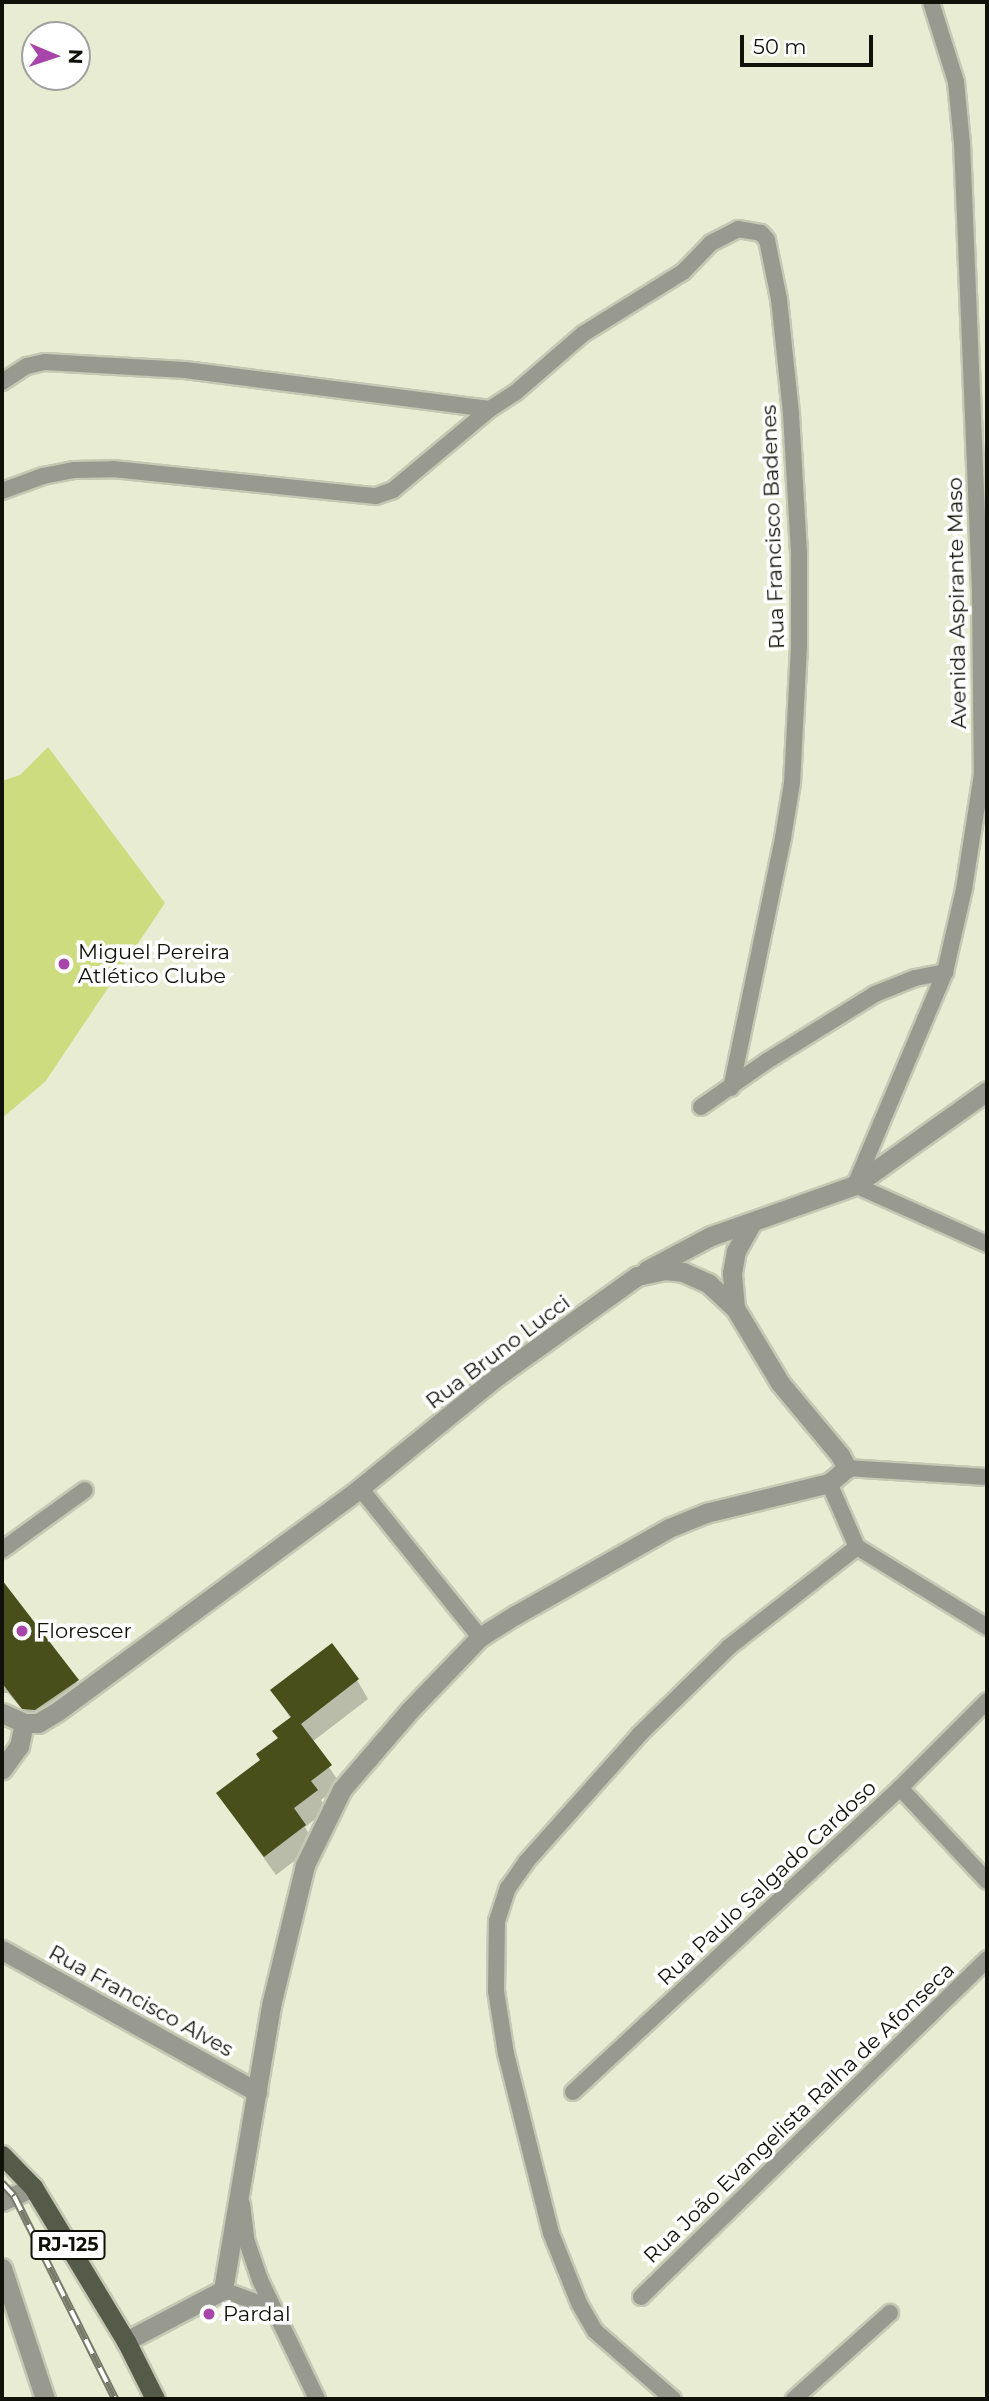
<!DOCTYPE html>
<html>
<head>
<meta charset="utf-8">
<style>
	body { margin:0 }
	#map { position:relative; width:989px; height:2401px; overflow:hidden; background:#e7ecd3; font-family:Montserrat,sans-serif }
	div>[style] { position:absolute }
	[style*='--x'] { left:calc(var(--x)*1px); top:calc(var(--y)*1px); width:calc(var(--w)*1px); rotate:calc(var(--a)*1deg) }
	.green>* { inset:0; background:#cedc80 }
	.shadow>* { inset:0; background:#0003 }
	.building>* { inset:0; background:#484f1a }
	.roads { filter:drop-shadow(2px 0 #c5c9b3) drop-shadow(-2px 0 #c5c9b3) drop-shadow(0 2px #c5c9b3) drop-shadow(0 -2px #c5c9b3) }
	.minor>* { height:16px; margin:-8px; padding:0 8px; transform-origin:8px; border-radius:8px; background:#989a90 }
	.tertiary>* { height:19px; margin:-9.5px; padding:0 9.5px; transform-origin:9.5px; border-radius:9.5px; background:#989a90 }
	.primary>* { height:19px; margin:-9.5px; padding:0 9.5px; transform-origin:9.5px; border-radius:9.5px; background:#565a48 }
	.rail>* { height:8px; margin-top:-4px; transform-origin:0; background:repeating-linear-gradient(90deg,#fff 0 16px,#777a69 0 32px); box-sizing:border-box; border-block:2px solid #777a69 }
	.dots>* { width:19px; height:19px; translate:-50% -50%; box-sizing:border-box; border:4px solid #fff; border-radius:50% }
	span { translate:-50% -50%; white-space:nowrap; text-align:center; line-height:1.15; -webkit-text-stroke:7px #fff; paint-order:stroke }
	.shield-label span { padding:2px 5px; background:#fff; border:2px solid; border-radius:5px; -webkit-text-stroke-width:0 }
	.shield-label { font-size:19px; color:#101209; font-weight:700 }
	.street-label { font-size:21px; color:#101209 }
	.poi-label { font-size:21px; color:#101209 }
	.left { translate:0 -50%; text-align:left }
	.frame { position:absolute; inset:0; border:4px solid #101209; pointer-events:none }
	.north { position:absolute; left:21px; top:21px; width:70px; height:70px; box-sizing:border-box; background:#fff; border:2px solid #9fa09d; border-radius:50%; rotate:92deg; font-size:19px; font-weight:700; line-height:28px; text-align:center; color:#101209 }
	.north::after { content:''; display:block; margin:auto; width:24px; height:32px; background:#a845ab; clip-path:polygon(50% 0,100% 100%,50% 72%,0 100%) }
	.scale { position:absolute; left:740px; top:35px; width:133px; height:32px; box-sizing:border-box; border:4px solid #101209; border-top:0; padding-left:9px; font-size:21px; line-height:24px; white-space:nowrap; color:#101209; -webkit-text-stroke:5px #fff; paint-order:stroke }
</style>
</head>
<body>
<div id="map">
	<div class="green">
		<div style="clip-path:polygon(48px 747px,165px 903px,45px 1082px,2px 1118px,2px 781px,20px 775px)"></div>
	</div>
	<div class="shadow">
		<div style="clip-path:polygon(2px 1583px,86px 1695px,36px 1725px,8px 1693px,2px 1693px)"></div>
		<div style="clip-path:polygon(357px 1680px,368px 1699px,312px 1742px,341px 1785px,321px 1800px,327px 1810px,305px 1827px,315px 1845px,276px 1875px,218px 1794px,262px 1761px,291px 1719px,273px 1691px)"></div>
	</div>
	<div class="building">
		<div style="clip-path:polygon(2px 1580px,79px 1680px,35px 1710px,22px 1709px,2px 1683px)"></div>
		<div style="clip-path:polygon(332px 1643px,359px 1679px,301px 1724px,332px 1765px,311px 1781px,318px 1790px,294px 1808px,306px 1825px,264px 1857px,216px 1793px,260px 1760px,256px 1754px,278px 1738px,272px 1731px,291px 1717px,270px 1690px)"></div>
	</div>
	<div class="roads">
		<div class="minor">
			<div style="--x:931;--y:2;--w:84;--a:72.6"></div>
			<div style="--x:956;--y:82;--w:61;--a:84.4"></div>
			<div style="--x:962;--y:143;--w:452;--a:87.7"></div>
			<div style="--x:980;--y:595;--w:179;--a:89.4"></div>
			<div style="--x:982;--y:774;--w:116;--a:98.9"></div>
			<div style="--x:964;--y:889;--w:85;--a:102.9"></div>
			<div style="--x:945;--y:972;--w:231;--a:112.9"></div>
			<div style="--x:855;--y:1185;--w:145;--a:24.1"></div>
			<div style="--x:2;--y:382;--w:30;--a:-33"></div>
			<div style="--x:27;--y:366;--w:18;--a:-13"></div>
			<div style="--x:45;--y:362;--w:140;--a:3.3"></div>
			<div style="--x:185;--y:370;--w:307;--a:7.3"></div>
			<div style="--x:490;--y:409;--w:30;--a:-33"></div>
			<div style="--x:515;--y:393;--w:90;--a:-40.9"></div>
			<div style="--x:583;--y:334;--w:118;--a:-31.8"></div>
			<div style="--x:683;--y:272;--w:40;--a:-46"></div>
			<div style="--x:711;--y:243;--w:30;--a:-27"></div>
			<div style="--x:738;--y:229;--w:23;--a:10"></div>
			<div style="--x:761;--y:233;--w:9;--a:49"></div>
			<div style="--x:767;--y:240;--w:60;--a:78.5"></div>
			<div style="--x:779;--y:299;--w:116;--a:84"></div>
			<div style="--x:791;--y:414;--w:140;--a:86.7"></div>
			<div style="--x:799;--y:554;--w:92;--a:90"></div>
			<div style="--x:799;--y:646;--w:137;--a:92.9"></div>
			<div style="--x:792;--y:783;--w:56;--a:99.3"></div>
			<div style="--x:783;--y:838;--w:255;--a:101.7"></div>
			<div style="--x:2;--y:491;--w:44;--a:-20.1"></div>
			<div style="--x:43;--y:476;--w:32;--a:-11"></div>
			<div style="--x:74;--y:470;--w:39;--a:-1"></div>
			<div style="--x:113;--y:469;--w:264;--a:5.9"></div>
			<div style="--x:376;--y:496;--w:18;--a:-19"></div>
			<div style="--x:393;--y:490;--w:126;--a:-39.9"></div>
			<div style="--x:701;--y:1107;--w:80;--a:-34.9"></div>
			<div style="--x:767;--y:1061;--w:127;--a:-31.8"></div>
			<div style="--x:875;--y:994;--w:43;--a:-21.8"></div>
			<div style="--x:915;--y:978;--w:31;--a:-11"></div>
			<div style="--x:847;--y:1468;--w:140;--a:3.7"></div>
			<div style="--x:829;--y:1483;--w:70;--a:66.4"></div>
			<div style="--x:857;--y:1547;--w:153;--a:31.6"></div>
			<div style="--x:360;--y:1488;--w:191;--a:51.2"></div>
			<div style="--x:2;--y:1550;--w:102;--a:-35.9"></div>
			<div style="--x:900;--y:1788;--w:127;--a:46.9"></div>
			<div style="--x:573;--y:2092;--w:446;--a:-42.9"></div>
			<div style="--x:900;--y:1788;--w:123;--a:-45"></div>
			<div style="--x:242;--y:2204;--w:38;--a:83"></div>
			<div style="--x:247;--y:2242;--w:40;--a:71.1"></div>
			<div style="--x:260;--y:2280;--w:132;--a:64.4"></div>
			<div style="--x:223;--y:2290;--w:52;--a:20.2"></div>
			<div style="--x:641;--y:2297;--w:484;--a:-44.3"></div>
			<div style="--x:673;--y:2399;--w:103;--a:-138.9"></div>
			<div style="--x:595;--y:2331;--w:32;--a:-120"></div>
			<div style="--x:579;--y:2303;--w:75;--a:-111.8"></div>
			<div style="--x:551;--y:2233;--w:185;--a:-104.1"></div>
			<div style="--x:506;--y:2054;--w:64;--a:-99"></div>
			<div style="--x:496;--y:1991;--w:70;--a:-89.2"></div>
			<div style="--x:497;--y:1921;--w:35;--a:-72"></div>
			<div style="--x:508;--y:1888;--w:32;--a:-55"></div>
			<div style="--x:526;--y:1862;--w:171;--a:-48.3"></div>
			<div style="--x:640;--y:1734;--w:124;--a:-44.3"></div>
			<div style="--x:729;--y:1647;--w:162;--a:-38"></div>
			<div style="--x:794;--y:2399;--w:129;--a:-41.9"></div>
		</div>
		<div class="tertiary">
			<div style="--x:647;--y:1270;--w:72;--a:-28"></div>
			<div style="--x:711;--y:1236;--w:153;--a:-19.5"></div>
			<div style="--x:855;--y:1185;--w:162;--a:-35.5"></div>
			<div style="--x:735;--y:1308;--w:35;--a:-95"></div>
			<div style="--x:732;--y:1273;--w:22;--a:-80"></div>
			<div style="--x:736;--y:1251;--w:31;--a:-61"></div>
			<div style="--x:2;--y:1713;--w:24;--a:24"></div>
			<div style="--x:24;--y:1723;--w:24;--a:102"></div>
			<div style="--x:19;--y:1746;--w:29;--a:126"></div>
			<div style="--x:24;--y:1723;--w:14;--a:0"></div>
			<div style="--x:38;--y:1723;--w:23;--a:-31"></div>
			<div style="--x:58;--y:1711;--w:375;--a:-36.4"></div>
			<div style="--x:360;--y:1488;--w:176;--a:-39.2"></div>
			<div style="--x:496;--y:1377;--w:173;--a:-35.6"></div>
			<div style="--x:637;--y:1276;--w:29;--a:-12"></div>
			<div style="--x:665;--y:1270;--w:18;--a:6"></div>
			<div style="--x:683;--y:1272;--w:27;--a:24"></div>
			<div style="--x:708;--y:1283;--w:37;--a:43"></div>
			<div style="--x:735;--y:1308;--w:87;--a:59"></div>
			<div style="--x:780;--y:1383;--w:94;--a:50.2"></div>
			<div style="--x:840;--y:1455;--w:15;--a:62"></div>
			<div style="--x:847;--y:1468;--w:23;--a:140"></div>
			<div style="--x:829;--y:1483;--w:127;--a:166.3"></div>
			<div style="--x:706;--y:1513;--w:40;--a:158"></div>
			<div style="--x:669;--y:1528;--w:177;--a:150.5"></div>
			<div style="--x:515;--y:1615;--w:41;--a:147.8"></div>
			<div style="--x:480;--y:1637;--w:101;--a:133.8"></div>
			<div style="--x:410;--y:1710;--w:104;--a:130.7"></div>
			<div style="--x:342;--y:1789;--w:85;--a:116"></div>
			<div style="--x:305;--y:1865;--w:145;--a:103.6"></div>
			<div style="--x:271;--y:2006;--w:288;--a:99.6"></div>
			<div style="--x:223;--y:2290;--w:110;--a:152.3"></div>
			<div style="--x:2;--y:1950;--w:292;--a:29.1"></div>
			<div style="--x:2;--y:2201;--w:34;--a:-24"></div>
			<div style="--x:2;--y:2268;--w:138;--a:71.8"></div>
		</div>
		<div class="primary">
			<div style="--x:2;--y:2155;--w:45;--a:45.9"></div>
			<div style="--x:33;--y:2187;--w:180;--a:58.9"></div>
			<div style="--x:126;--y:2341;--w:65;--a:63.4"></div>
		</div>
	</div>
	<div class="rail">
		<div style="--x:2;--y:2183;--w:18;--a:47"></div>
		<div style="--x:14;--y:2196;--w:227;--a:63.5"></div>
	</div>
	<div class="dots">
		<div style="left:64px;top:964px;background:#a845ab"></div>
		<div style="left:22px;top:1631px;background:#a845ab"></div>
		<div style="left:209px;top:2314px;background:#a845ab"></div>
	</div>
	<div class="shield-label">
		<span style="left:68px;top:2245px">RJ-125</span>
	</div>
	<div class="street-label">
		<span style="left:773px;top:527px;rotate:-92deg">Rua Francisco Badenes</span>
		<span style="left:957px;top:603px;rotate:-91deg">Avenida Aspirante Maso</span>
		<span style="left:498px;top:1352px;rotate:-37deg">Rua Bruno Lucci</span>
		<span style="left:767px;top:1883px;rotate:-43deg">Rua Paulo Salgado Cardoso</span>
		<span style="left:141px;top:2001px;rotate:29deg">Rua Francisco Alves</span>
		<span style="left:799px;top:2113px;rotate:-44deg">Rua João Evangelista Ralha de Afonseca</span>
	</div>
	<div class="poi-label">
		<span class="left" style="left:78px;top:964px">Miguel Pereira<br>Atlético Clube</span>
		<span class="left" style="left:36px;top:1631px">Florescer</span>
		<span class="left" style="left:223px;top:2314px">Pardal</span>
	</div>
	<div class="frame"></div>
	<div class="north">N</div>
	<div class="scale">50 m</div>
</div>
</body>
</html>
